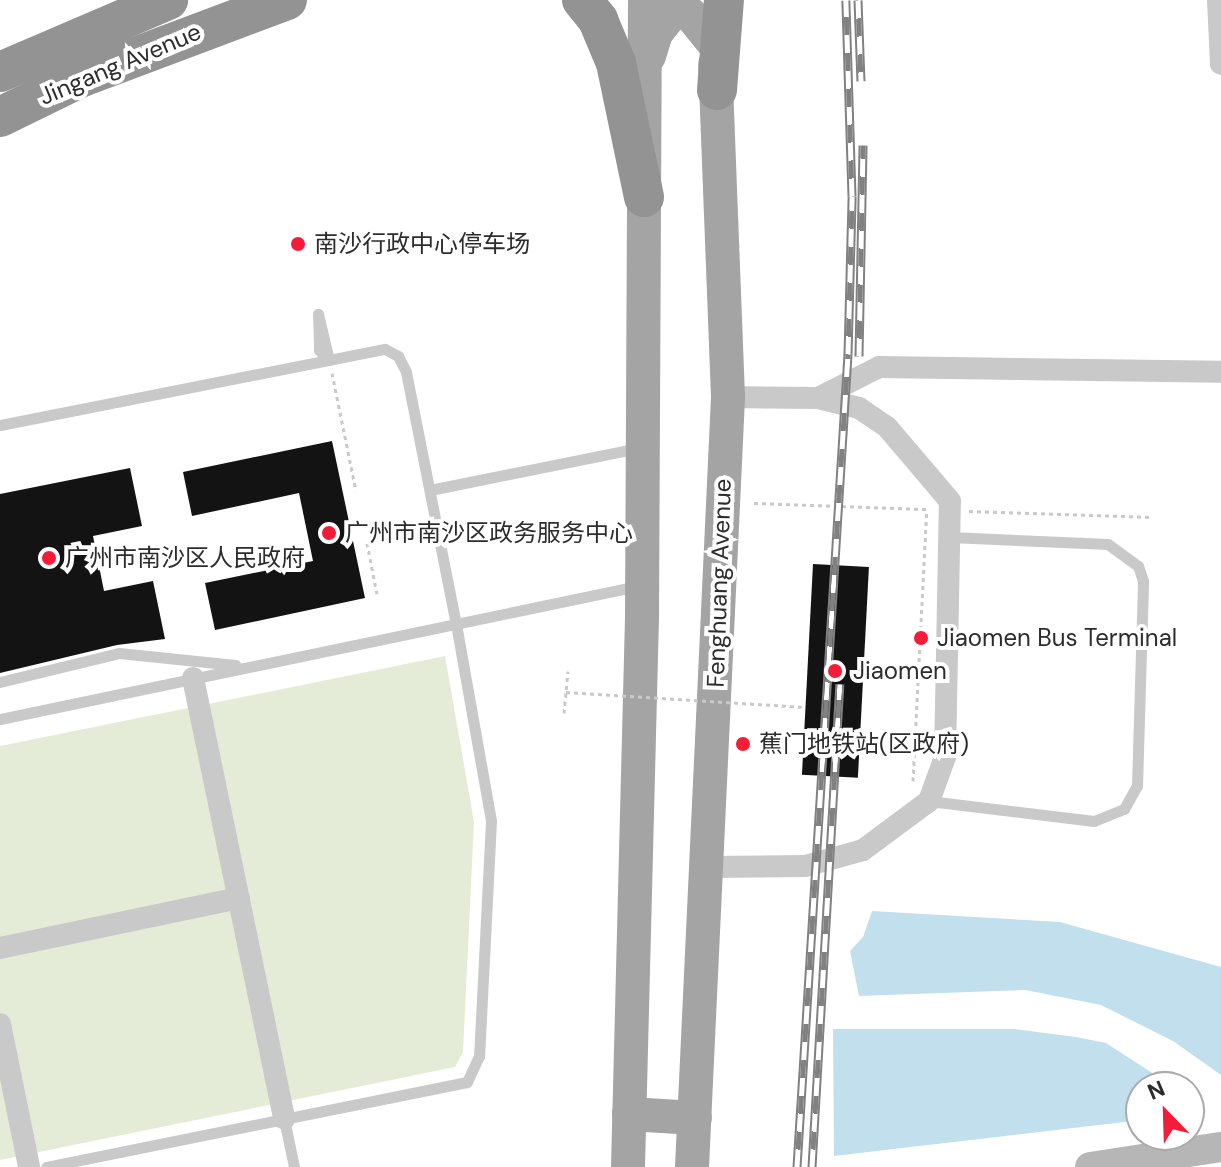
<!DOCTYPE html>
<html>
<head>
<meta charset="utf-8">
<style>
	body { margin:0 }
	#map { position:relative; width:1221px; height:1167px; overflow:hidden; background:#fff; font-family:"DM Sans","Noto Sans SC",sans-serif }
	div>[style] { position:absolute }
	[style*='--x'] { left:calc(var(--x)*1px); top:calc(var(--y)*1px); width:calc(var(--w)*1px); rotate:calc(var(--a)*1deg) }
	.green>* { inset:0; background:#e4ecd8 }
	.water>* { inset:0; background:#c2dfee }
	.building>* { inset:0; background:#131313; transform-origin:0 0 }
	.path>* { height:3px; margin-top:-1.5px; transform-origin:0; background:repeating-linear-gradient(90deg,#c9c9c9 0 4px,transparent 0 8px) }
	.lane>* { height:11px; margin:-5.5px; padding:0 5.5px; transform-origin:5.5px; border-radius:5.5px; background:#c9c9c9 }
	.street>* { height:22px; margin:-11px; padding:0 11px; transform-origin:11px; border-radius:11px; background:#c9c9c9 }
	.secondary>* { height:30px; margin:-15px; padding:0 15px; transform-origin:15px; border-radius:15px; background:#b6b6b6 }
	.primary>* { height:34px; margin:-17px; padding:0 17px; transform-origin:17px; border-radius:17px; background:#a4a4a4 }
	.highway>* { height:40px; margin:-20px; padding:0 20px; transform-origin:20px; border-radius:20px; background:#939393 }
	.rail>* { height:9px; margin-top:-4.5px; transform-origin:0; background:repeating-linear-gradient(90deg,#fff 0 18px,#818181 0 36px); box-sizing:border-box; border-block:2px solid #818181 }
	.path-bridge>* { height:3px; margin-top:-1.5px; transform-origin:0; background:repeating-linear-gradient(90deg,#c9c9c9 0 4px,transparent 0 8px) }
	.dots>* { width:22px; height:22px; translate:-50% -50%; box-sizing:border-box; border:4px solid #fff; border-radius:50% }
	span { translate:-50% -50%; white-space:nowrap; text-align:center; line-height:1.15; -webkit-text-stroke:8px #fff; paint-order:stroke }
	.street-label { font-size:24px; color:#2c2c2c }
	.poi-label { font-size:24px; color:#2c2c2c }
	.left { translate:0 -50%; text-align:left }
	.north { position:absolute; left:1125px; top:1071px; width:80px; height:80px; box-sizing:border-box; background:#fff; border:2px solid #ababab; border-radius:50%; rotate:337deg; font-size:22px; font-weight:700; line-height:32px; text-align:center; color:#2c2c2c }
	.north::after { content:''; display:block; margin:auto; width:28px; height:36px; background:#f51c39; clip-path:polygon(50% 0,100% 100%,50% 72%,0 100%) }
</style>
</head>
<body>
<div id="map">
	<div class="green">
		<div style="clip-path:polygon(445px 656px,474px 822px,463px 1052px,455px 1067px,0 1160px,0 746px)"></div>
	</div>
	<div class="water">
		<div style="clip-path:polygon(872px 911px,1060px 922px,1221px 967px,1221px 1075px,1173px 1041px,1101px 1005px,1025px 990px,859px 996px,850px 951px,863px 937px)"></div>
		<div style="clip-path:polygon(833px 1029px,1015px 1029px,1076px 1037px,1106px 1043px,1174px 1087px,1141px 1087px,1141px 1120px,834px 1156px)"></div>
	</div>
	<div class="building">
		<div style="clip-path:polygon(332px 441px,365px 598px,215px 630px,205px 583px,313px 561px,299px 493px,192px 516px,183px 472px)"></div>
		<div style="clip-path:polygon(130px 468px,142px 526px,93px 536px,104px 591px,153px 581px,165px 639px,117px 645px,0 673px,0 494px)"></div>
		<div style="left:813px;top:564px;width:56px;height:211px;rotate:3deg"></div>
	</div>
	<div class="path">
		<div style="--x:332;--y:373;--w:120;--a:78.5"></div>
		<div style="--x:754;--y:503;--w:176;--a:2"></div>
		<div style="--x:969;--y:511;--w:183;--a:1.9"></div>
		<div style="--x:367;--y:543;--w:52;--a:78.9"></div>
		<div style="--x:564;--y:713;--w:42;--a:-84.6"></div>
		<div style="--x:913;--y:781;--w:272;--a:-87.1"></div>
	</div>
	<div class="lane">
		<div style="--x:318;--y:314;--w:36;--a:88"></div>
		<div style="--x:319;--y:350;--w:14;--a:45"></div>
		<div style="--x:318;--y:314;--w:47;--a:76.6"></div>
		<div style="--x:0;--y:425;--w:392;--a:-11.2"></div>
		<div style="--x:385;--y:349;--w:15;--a:28"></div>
		<div style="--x:398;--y:356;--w:18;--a:63"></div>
		<div style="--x:406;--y:372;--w:257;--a:78.8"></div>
		<div style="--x:456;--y:624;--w:200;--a:79.9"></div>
		<div style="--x:491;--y:821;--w:235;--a:92.9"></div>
		<div style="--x:479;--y:1056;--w:29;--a:115"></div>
		<div style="--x:467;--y:1082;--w:429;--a:168.6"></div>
		<div style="--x:430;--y:490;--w:212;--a:-11.4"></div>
		<div style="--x:0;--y:682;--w:122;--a:-13.7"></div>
		<div style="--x:119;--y:653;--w:117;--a:5.9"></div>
		<div style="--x:0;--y:719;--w:652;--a:-11.78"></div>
		<div style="--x:929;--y:801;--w:166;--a:6.9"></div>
		<div style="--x:1094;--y:821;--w:32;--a:-22"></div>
		<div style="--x:1124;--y:809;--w:26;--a:-61"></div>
		<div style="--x:1137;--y:786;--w:205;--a:-88.3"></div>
		<div style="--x:1143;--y:581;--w:16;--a:-108"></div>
		<div style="--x:1138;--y:566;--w:37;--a:-144"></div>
		<div style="--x:1108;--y:544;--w:159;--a:-177.5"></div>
		<div style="--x:284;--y:1119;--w:49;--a:78.2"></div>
	</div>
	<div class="street">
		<div style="--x:1218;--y:0;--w:64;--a:87.3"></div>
		<div style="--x:818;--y:398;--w:68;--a:-26.9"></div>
		<div style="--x:879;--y:367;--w:342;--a:0.8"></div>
		<div style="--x:193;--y:678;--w:450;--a:78.3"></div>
		<div style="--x:707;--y:867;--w:98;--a:-0.6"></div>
		<div style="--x:805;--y:866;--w:60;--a:-15.4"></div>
		<div style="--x:863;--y:850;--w:82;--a:-36.6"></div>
		<div style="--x:929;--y:801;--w:47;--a:-70"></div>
		<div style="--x:945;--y:757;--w:256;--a:-88.9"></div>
		<div style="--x:950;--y:501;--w:97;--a:-130.4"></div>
		<div style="--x:887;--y:427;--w:34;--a:-146"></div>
		<div style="--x:859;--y:408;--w:42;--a:-166.3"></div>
		<div style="--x:818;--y:398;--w:90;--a:-179.4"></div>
		<div style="--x:0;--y:948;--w:244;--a:-11.8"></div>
		<div style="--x:0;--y:1024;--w:146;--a:78.5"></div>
	</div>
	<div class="secondary">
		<div style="--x:1090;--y:1167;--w:133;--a:-8.7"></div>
	</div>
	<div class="primary">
		<div style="--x:649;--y:56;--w:24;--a:-73"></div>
		<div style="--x:656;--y:33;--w:27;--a:-51"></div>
		<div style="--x:673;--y:12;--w:17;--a:7"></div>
		<div style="--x:690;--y:14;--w:38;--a:51"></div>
		<div style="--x:629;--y:1114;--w:66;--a:3.5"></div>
		<div style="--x:628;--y:1167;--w:551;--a:-88.54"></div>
		<div style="--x:642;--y:616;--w:616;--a:-89.72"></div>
		<div style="--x:692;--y:1167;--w:771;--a:-87.32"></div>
		<div style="--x:728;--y:397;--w:333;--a:-92.2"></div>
	</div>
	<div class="highway">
		<div style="--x:582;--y:0;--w:26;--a:51"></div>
		<div style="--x:598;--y:20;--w:47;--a:67.3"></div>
		<div style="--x:616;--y:63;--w:137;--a:78.2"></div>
		<div style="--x:0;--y:72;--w:183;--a:-23.2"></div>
		<div style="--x:717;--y:90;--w:90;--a:-85.6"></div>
		<div style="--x:0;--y:117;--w:91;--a:-26"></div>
		<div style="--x:82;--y:77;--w:219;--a:-20.6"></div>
	</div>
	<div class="rail">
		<div style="--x:858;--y:0;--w:81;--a:87.9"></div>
		<div style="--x:859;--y:356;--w:211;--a:-88.9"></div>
		<div style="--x:797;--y:1167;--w:815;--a:-86.41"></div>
		<div style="--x:848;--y:354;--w:158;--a:-88.5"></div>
		<div style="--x:852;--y:196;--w:196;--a:-91.8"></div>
		<div style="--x:812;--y:1167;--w:484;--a:-86.7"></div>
	</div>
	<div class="path-bridge">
		<div style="--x:566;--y:692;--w:238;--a:3.6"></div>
	</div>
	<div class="dots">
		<div style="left:298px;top:244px;background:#f51c39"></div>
		<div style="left:329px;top:533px;background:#f51c39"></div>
		<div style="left:49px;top:558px;background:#f51c39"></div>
		<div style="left:921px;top:638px;background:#f51c39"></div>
		<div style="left:835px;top:671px;background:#f51c39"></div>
		<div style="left:743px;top:744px;background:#f51c39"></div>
	</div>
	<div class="street-label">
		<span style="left:120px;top:64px;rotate:-23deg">Jingang Avenue</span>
		<span style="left:719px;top:583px;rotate:-88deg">Fenghuang Avenue</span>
	</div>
	<div class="poi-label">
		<span class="left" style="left:314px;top:244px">南沙行政中心停车场</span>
		<span class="left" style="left:345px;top:533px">广州市南沙区政务服务中心</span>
		<span class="left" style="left:65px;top:558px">广州市南沙区人民政府</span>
		<span class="left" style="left:937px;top:638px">Jiaomen Bus Terminal</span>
		<span class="left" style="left:853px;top:671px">Jiaomen</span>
		<span class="left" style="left:759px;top:744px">蕉门地铁站(区政府)</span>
	</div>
	<div class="north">N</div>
</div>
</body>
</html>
